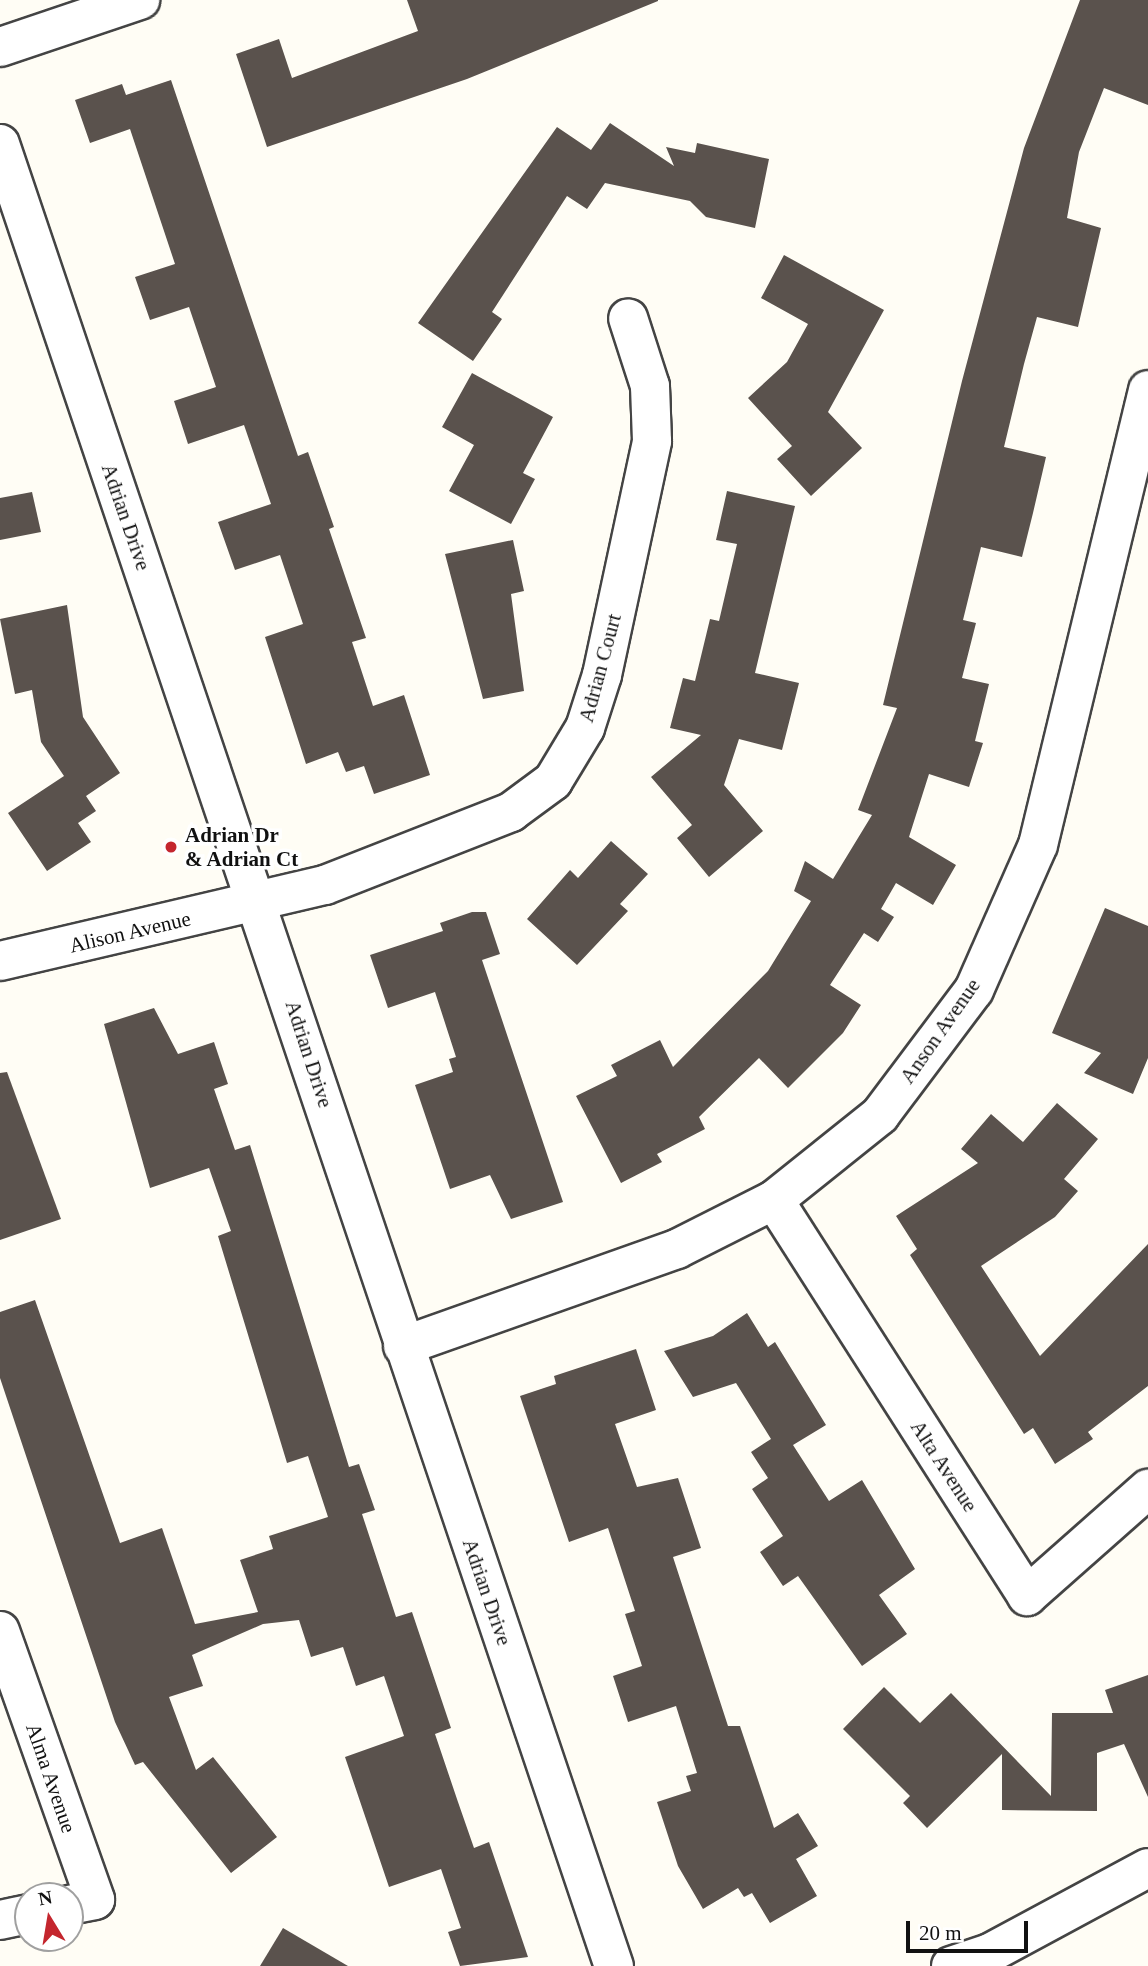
<!DOCTYPE html>
<html>
<head>
<meta charset="utf-8">
<style>
	body { margin:0 }
	#map { position:relative; width:1148px; height:1966px; overflow:hidden; background:#fffdf5; font-family:"Times New Roman",serif }
	div>[style] { position:absolute }
	[style*='--x'] { left:calc(var(--x)*1px); top:calc(var(--y)*1px); width:calc(var(--w)*1px); rotate:calc(var(--a)*1deg) }
	.building>* { inset:0; background:#5a524d }
	.roads { filter:drop-shadow(2px 0 #444) drop-shadow(-2px 0 #444) drop-shadow(0 2px #444) drop-shadow(0 -2px #444) }
	.minor>* { height:38px; margin:-19px; padding:0 19px; transform-origin:19px; border-radius:19px; background:#fff }
	.tertiary>* { height:38px; margin:-19px; padding:0 19px; transform-origin:19px; border-radius:19px; background:#fff }
	.dots>* { width:19px; height:19px; translate:-50% -50%; box-sizing:border-box; border:4px solid #fff; border-radius:50% }
	span { translate:-50% -50%; white-space:nowrap; text-align:center; line-height:1.15; -webkit-text-stroke:7px #fff; paint-order:stroke }
	.street-label { font-size:21px; color:#111 }
	.poi-label { font-size:21px; color:#111; font-weight:700 }
	.left { translate:0 -50%; text-align:left }
	.north { position:absolute; left:14px; top:1882px; width:70px; height:70px; box-sizing:border-box; background:#fff; border:2px solid #a0a0a0; border-radius:50%; rotate:349deg; font-size:19px; font-weight:700; line-height:28px; text-align:center; color:#111 }
	.north::after { content:''; display:block; margin:auto; width:24px; height:32px; background:#c4262e; clip-path:polygon(50% 0,100% 100%,50% 72%,0 100%) }
	.scale { position:absolute; left:906px; top:1921px; width:122px; height:32px; box-sizing:border-box; border:4px solid #111; border-top:0; padding-left:9px; font-size:21px; line-height:24px; white-space:nowrap; color:#111; -webkit-text-stroke:5px #fff; paint-order:stroke }
</style>
</head>
<body>
<div id="map">
	<div class="building">
		<div style="clip-path:polygon(407px 0,658px 0,658px 1px,467px 79px,267px 147px,236px 54px,279px 39px,292px 78px,418px 31px)"></div>
		<div style="clip-path:polygon(1080px 0,1148px 0,1148px 105px,1104px 88px,1079px 152px,1067px 218px,1101px 228px,1078px 327px,1037px 317px,1024px 364px,1004px 447px,1046px 457px,1033px 513px,1022px 557px,981px 547px,963px 620px,976px 623px,962px 678px,989px 684px,975px 741px,983px 743px,969px 787px,929px 774px,909px 837px,956px 865px,933px 905px,896px 883px,881px 909px,894px 917px,878px 942px,864px 933px,830px 985px,861px 1005px,843px 1033px,788px 1088px,759px 1058px,699px 1117px,705px 1129px,657px 1154px,662px 1162px,621px 1183px,576px 1096px,617px 1076px,611px 1065px,660px 1040px,673px 1067px,768px 971px,811px 901px,794px 891px,805px 861px,833px 879px,872px 815px,858px 810px,897px 708px,883px 705px,962px 381px,1024px 148px)"></div>
		<div style="clip-path:polygon(171px 80px,298px 456px,308px 452px,334px 527px,329px 529px,366px 638px,352px 642px,373px 706px,404px 695px,430px 775px,374px 794px,364px 766px,346px 772px,338px 752px,306px 764px,265px 637px,303px 624px,280px 555px,235px 570px,218px 522px,271px 504px,244px 425px,188px 444px,174px 401px,216px 387px,189px 307px,150px 320px,135px 277px,175px 264px,130px 129px,90px 143px,75px 100px,122px 84px,126px 95px)"></div>
		<div style="clip-path:polygon(610px 123px,674px 166px,666px 147px,695px 153px,697px 143px,769px 159px,755px 228px,706px 217px,690px 201px,605px 183px,587px 209px,567px 196px,492px 312px,502px 319px,473px 361px,418px 323px,557px 127px,591px 150px)"></div>
		<div style="clip-path:polygon(784px 255px,884px 310px,828px 412px,862px 448px,811px 496px,777px 459px,792px 446px,748px 398px,787px 362px,808px 324px,761px 298px)"></div>
		<div style="clip-path:polygon(472px 373px,553px 417px,523px 473px,535px 479px,511px 524px,449px 491px,474px 445px,442px 427px)"></div>
		<div style="clip-path:polygon(727px 491px,795px 506px,755px 673px,799px 683px,782px 750px,739px 739px,724px 785px,763px 831px,709px 877px,677px 838px,692px 825px,651px 777px,701px 735px,670px 728px,683px 678px,695px 681px,710px 619px,719px 621px,737px 544px,716px 540px)"></div>
		<div style="clip-path:polygon(32px 492px,41px 532px,0 540px,0 498px)"></div>
		<div style="clip-path:polygon(513px 540px,524px 591px,511px 594px,524px 691px,483px 699px,445px 554px)"></div>
		<div style="clip-path:polygon(67px 605px,83px 717px,120px 773px,86px 796px,96px 811px,78px 823px,91px 842px,47px 871px,8px 813px,64px 776px,41px 742px,32px 690px,15px 694px,0 619px)"></div>
		<div style="clip-path:polygon(611px 841px,648px 874px,620px 904px,628px 911px,577px 965px,527px 919px,570px 870px,578px 878px)"></div>
		<div style="clip-path:polygon(1105px 908px,1148px 926px,1148px 1058px,1133px 1094px,1084px 1073px,1101px 1053px,1052px 1033px)"></div>
		<div style="clip-path:polygon(472px 912px,486px 912px,500px 954px,482px 960px,563px 1202px,511px 1219px,490px 1175px,450px 1189px,415px 1085px,453px 1072px,449px 1059px,456px 1057px,435px 992px,388px 1008px,370px 955px,443px 931px,440px 923px)"></div>
		<div style="clip-path:polygon(154px 1008px,178px 1054px,214px 1042px,228px 1084px,214px 1089px,235px 1150px,250px 1145px,349px 1467px,359px 1464px,375px 1510px,362px 1514px,396px 1617px,412px 1612px,451px 1728px,435px 1734px,458px 1802px,474px 1848px,489px 1842px,528px 1957px,460px 1966px,448px 1932px,461px 1928px,441px 1869px,389px 1887px,345px 1757px,404px 1736px,384px 1676px,356px 1686px,343px 1647px,311px 1657px,299px 1620px,263px 1624px,192px 1655px,203px 1686px,169px 1697px,196px 1770px,213px 1757px,277px 1837px,231px 1873px,143px 1762px,135px 1765px,115px 1722px,0 1378px,0 1312px,35px 1300px,120px 1543px,162px 1528px,195px 1624px,258px 1612px,240px 1560px,273px 1549px,269px 1536px,328px 1517px,308px 1456px,287px 1463px,218px 1236px,231px 1231px,209px 1168px,150px 1188px,104px 1024px)"></div>
		<div style="clip-path:polygon(7px 1072px,61px 1219px,0 1240px,0 1073px)"></div>
		<div style="clip-path:polygon(1057px 1103px,1098px 1139px,1064px 1179px,1078px 1191px,1055px 1217px,981px 1266px,1040px 1356px,1148px 1244px,1148px 1386px,1088px 1432px,1093px 1439px,1055px 1464px,1033px 1428px,1024px 1434px,910px 1255px,917px 1249px,896px 1216px,978px 1163px,961px 1149px,991px 1114px,1023px 1142px)"></div>
		<div style="clip-path:polygon(747px 1313px,768px 1347px,775px 1342px,826px 1425px,793px 1445px,829px 1501px,862px 1480px,915px 1569px,879px 1595px,907px 1634px,862px 1666px,798px 1576px,783px 1586px,760px 1552px,783px 1536px,752px 1489px,768px 1478px,751px 1452px,771px 1439px,736px 1383px,693px 1397px,664px 1351px,713px 1336px)"></div>
		<div style="clip-path:polygon(636px 1349px,656px 1410px,615px 1424px,637px 1487px,678px 1478px,701px 1548px,673px 1557px,728px 1726px,740px 1726px,774px 1828px,798px 1813px,818px 1846px,796px 1859px,817px 1896px,770px 1923px,752px 1893px,744px 1897px,738px 1888px,703px 1909px,678px 1866px,657px 1802px,691px 1791px,686px 1776px,697px 1773px,676px 1706px,628px 1722px,613px 1676px,642px 1666px,625px 1614px,635px 1611px,608px 1528px,569px 1542px,520px 1396px,556px 1384px,554px 1376px)"></div>
		<div style="clip-path:polygon(1148px 1675px,1148px 1797px,1124px 1744px,1097px 1753px,1097px 1811px,1002px 1810px,1002px 1754px,927px 1828px,903px 1803px,910px 1796px,843px 1729px,884px 1687px,920px 1723px,951px 1693px,1051px 1796px,1052px 1713px,1113px 1713px,1105px 1690px)"></div>
		<div style="clip-path:polygon(283px 1928px,348px 1966px,260px 1966px)"></div>
	</div>
	<div class="roads">
		<div class="minor">
			<div style="--x:0;--y:47;--w:148;--a:-18.6"></div>
			<div style="--x:0;--y:961;--w:334;--a:-13.2"></div>
			<div style="--x:325;--y:885;--w:200;--a:-21.4"></div>
			<div style="--x:511;--y:812;--w:52;--a:-36.4"></div>
			<div style="--x:553;--y:781;--w:62;--a:-58.9"></div>
			<div style="--x:585;--y:728;--w:56;--a:-72.2"></div>
			<div style="--x:602;--y:675;--w:239;--a:-77.9"></div>
			<div style="--x:652;--y:441;--w:55;--a:-92.1"></div>
			<div style="--x:650;--y:386;--w:71;--a:-107.9"></div>
			<div style="--x:774;--y:1200;--w:470;--a:57.4"></div>
			<div style="--x:1027;--y:1596;--w:162;--a:-41.5"></div>
			<div style="--x:403;--y:1346;--w:291;--a:-19.5"></div>
			<div style="--x:677;--y:1249;--w:109;--a:-26.8"></div>
			<div style="--x:774;--y:1200;--w:136;--a:-38.7"></div>
			<div style="--x:880;--y:1115;--w:156;--a:-53.1"></div>
			<div style="--x:974;--y:990;--w:158;--a:-66.2"></div>
			<div style="--x:1038;--y:845;--w:468;--a:-76.4"></div>
			<div style="--x:0;--y:1631;--w:285;--a:70.5"></div>
			<div style="--x:95;--y:1900;--w:25;--a:169"></div>
			<div style="--x:0;--y:1920;--w:29;--a:-12"></div>
		</div>
		<div class="tertiary">
			<div style="--x:0;--y:144;--w:1923;--a:71.38"></div>
			<div style="--x:951;--y:1966;--w:41;--a:-18.4"></div>
			<div style="--x:990;--y:1953;--w:179;--a:-28.3"></div>
		</div>
	</div>
	<div class="dots">
		<div style="left:171px;top:847px;background:#c4262e"></div>
	</div>
	<div class="street-label">
		<span style="left:126px;top:517px;rotate:71deg">Adrian Drive</span>
		<span style="left:600px;top:668px;rotate:-75deg">Adrian Court</span>
		<span style="left:130px;top:932px;rotate:-13deg">Alison Avenue</span>
		<span style="left:940px;top:1031px;rotate:-55deg">Anson Avenue</span>
		<span style="left:309px;top:1054px;rotate:72deg">Adrian Drive</span>
		<span style="left:944px;top:1466px;rotate:57deg">Alta Avenue</span>
		<span style="left:487px;top:1592px;rotate:71deg">Adrian Drive</span>
		<span style="left:51px;top:1778px;rotate:71deg">Alma Avenue</span>
	</div>
	<div class="poi-label">
		<span class="left" style="left:185px;top:847px">Adrian Dr<br>&amp; Adrian Ct</span>
	</div>
	<div class="north">N</div>
	<div class="scale">20 m</div>
</div>
</body>
</html>
